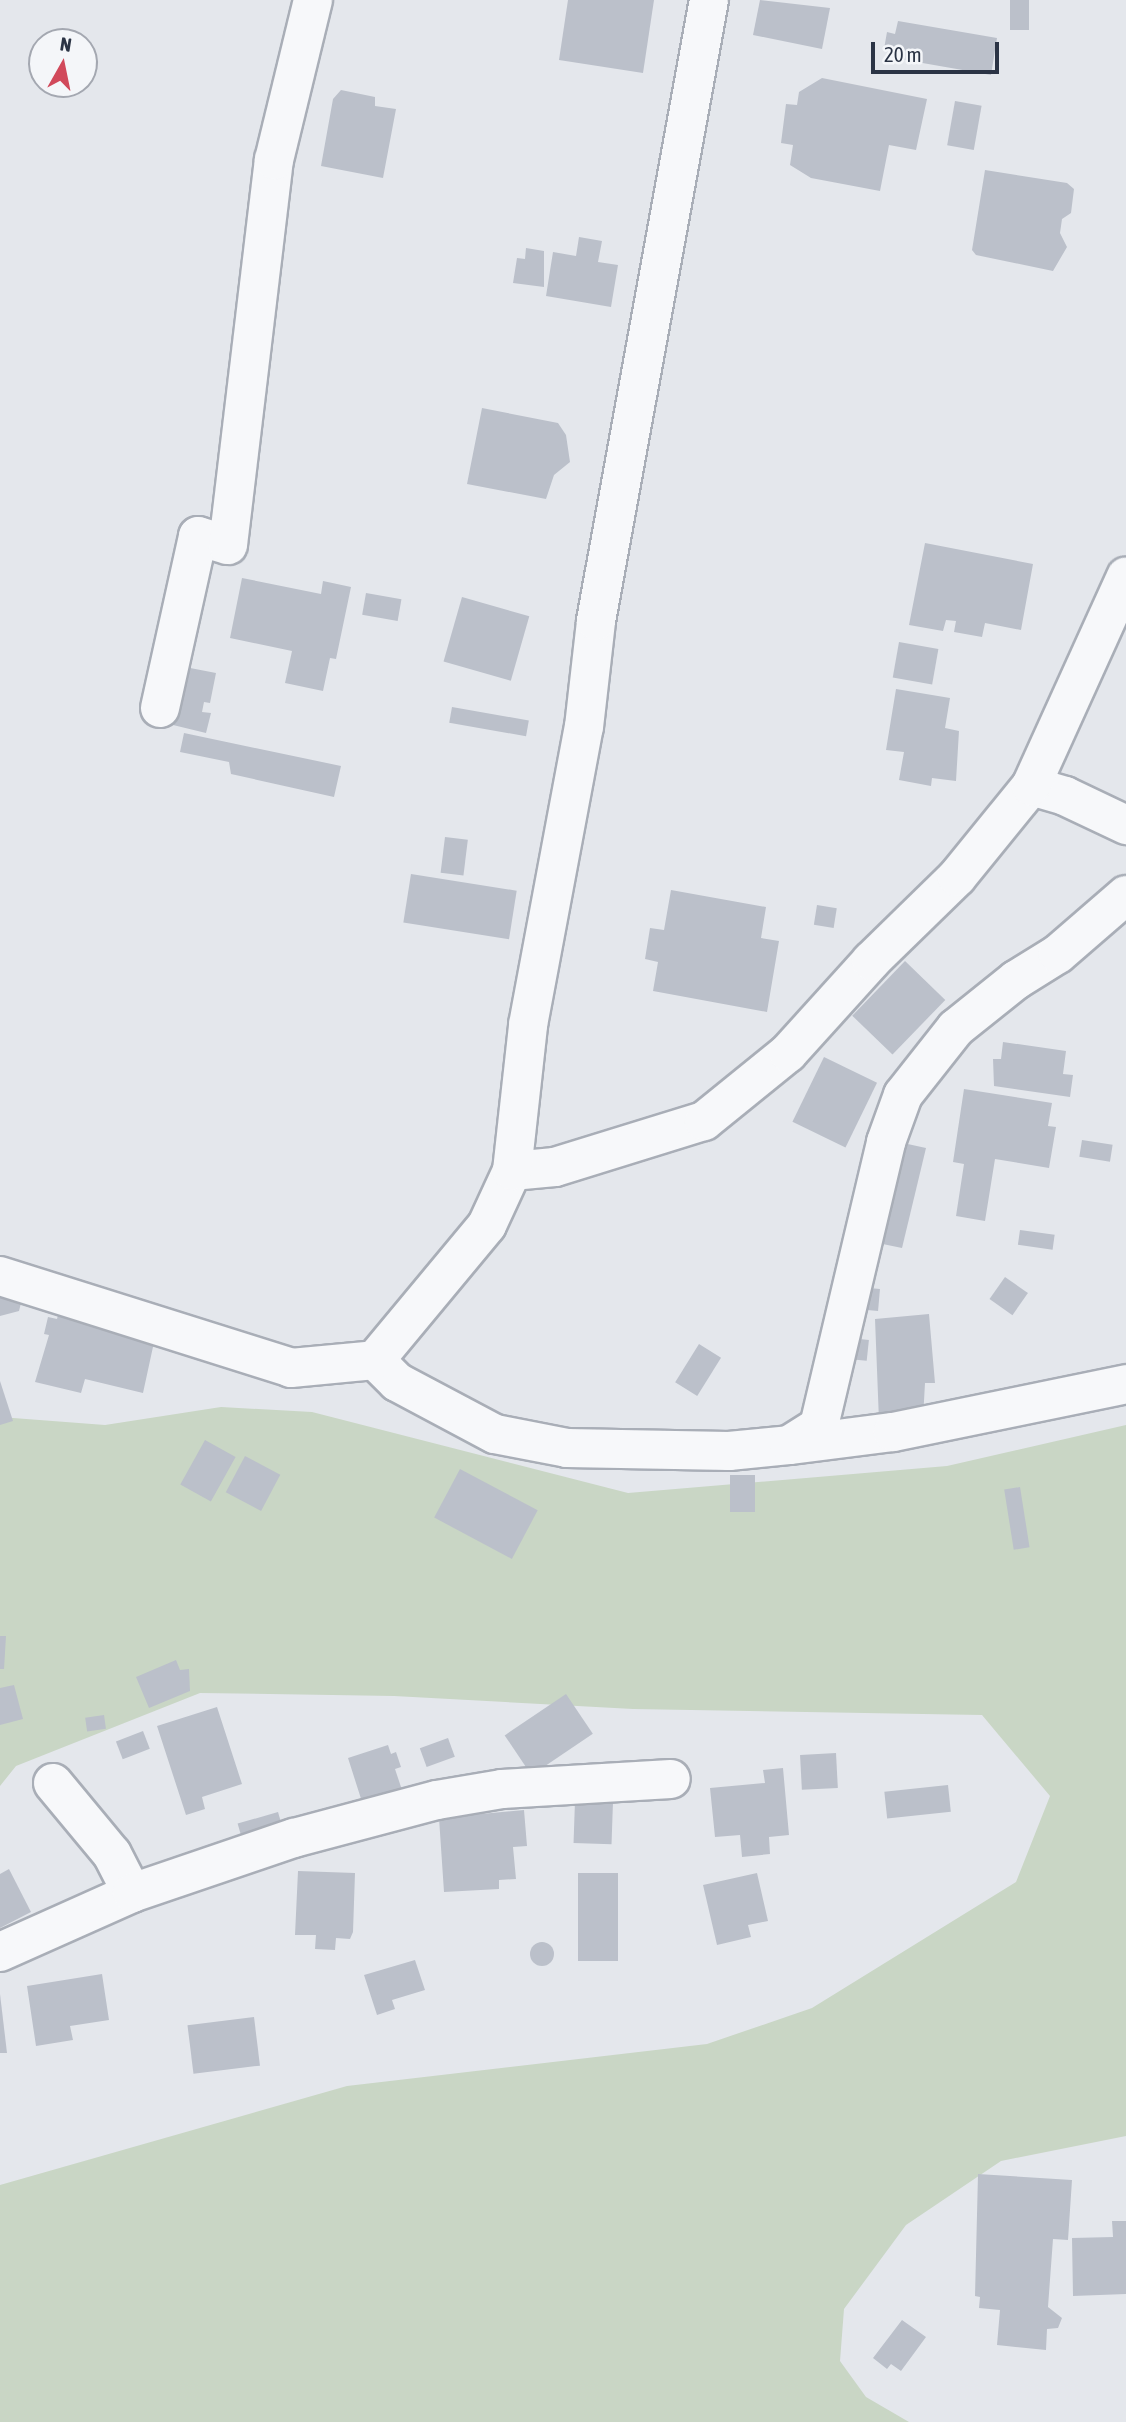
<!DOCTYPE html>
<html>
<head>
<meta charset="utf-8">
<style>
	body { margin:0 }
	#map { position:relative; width:1126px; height:2422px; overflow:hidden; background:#e4e7ec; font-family:"Asap Condensed",sans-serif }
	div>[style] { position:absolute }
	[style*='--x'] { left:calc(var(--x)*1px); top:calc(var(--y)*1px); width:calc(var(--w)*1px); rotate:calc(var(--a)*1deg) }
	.green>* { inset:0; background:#c9d6c5 }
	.building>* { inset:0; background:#bbc0ca; transform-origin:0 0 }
	.round { border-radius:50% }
	.roads { filter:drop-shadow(2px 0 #a9aeb7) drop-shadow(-2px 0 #a9aeb7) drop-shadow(0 2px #a9aeb7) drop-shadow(0 -2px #a9aeb7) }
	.street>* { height:38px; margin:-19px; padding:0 19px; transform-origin:19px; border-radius:19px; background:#f7f8fa }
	span { translate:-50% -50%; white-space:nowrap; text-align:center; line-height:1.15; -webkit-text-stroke:5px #f4f6f9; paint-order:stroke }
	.north { position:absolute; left:28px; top:28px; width:70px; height:70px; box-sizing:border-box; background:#f4f6f9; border:2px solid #a4a8b1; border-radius:50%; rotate:9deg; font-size:19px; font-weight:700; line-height:28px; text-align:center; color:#2b3445 }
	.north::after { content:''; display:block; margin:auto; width:24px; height:32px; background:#d1495b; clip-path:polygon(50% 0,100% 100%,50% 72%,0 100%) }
	.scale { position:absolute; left:871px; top:42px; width:128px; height:32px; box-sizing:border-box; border:4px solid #2b3445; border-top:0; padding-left:9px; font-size:21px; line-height:24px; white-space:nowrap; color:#2b3445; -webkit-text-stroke:5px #f4f6f9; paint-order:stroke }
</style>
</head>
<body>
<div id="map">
	<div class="green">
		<div style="clip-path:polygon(221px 1407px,312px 1412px,628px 1493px,947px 1466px,1126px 1425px,1126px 2136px,1001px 2161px,906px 2225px,844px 2309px,840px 2361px,866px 2397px,909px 2422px,0 2422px,0 2185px,347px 2086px,707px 2044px,812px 2008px,1016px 1882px,1050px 1796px,982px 1715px,633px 1709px,394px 1696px,200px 1693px,16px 1766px,0 1786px,0 1417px,105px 1425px)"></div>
	</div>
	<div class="building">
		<div style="clip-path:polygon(568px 0,654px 0,643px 73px,559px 60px)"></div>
		<div style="clip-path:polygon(760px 0,830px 8px,822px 49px,753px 35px)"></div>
		<div style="left:1010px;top:0;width:19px;height:30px"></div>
		<div style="clip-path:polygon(898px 21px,997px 38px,991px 75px,894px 58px,893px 51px,884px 49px,887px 32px,895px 34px)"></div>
		<div style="clip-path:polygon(822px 78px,927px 99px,916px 150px,889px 145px,880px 191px,811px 178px,790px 165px,793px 145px,781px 143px,786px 104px,797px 105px,799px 92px)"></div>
		<div style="clip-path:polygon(341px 90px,375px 97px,375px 106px,396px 109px,383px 178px,321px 166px,333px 99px)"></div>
		<div style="left:955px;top:101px;width:27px;height:45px;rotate:10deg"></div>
		<div style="clip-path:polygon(985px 170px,1067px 183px,1074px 189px,1071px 213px,1062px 219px,1060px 233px,1067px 247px,1053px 271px,976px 255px,972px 250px)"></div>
		<div style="clip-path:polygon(579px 237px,602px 241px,598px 262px,618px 265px,611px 307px,546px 296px,553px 252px,576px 256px)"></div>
		<div style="clip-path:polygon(526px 248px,544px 251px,544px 287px,513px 283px,517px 258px,525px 259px)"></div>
		<div style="clip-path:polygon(482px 408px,558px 423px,566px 435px,570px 462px,554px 475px,546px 499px,467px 484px)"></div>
		<div style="clip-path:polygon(925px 543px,1033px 564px,1021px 630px,985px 623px,982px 637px,954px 632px,956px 621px,946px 620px,943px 631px,909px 625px)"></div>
		<div style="clip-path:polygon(242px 578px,321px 594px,323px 581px,351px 587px,336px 659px,330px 658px,323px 691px,285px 683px,292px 651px,230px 638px)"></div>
		<div style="left:366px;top:593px;width:36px;height:22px;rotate:10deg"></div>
		<div style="left:462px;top:597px;width:70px;height:67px;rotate:16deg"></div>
		<div style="left:899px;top:642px;width:40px;height:36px;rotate:10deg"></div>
		<div style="clip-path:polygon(185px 667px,216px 673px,210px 703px,204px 702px,202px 712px,211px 713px,206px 733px,173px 725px)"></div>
		<div style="clip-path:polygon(896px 689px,950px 698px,945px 728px,959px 731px,956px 781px,932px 778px,931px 786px,899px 780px,904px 752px,886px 750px)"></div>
		<div style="left:452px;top:707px;width:78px;height:16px;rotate:10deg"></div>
		<div style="clip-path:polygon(184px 733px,341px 766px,334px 797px,231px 774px,229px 762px,180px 752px)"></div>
		<div style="left:445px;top:837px;width:23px;height:36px;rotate:7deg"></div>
		<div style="left:411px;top:874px;width:107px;height:49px;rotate:9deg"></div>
		<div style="clip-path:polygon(671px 890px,766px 907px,761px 938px,779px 941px,767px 1012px,653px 991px,658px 962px,645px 959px,650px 928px,664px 930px)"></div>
		<div style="left:817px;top:905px;width:20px;height:20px;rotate:9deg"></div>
		<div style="left:905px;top:961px;width:56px;height:76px;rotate:44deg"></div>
		<div style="clip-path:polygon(1003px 1042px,1066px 1051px,1063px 1074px,1073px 1075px,1070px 1097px,994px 1086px,993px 1059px,1001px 1059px)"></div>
		<div style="left:824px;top:1057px;width:59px;height:72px;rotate:26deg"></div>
		<div style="clip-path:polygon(964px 1089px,1052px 1103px,1048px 1126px,1056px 1127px,1049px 1168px,995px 1159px,985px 1221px,956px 1216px,964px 1164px,953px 1162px)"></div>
		<div style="left:1082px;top:1140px;width:31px;height:17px;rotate:9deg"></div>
		<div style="clip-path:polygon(903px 1143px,926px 1148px,902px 1248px,873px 1242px)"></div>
		<div style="left:1020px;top:1230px;width:35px;height:15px;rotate:8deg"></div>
		<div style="left:1005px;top:1277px;width:28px;height:27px;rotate:35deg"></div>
		<div style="left:869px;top:1288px;width:11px;height:22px;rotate:5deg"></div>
		<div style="clip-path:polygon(0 1293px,22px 1299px,19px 1311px,0 1316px)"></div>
		<div style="clip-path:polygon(59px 1311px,156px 1333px,143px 1393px,85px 1379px,81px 1393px,35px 1382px,49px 1335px,44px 1334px,48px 1317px,57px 1319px)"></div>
		<div style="clip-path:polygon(929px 1314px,935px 1383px,925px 1383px,923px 1419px,879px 1421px,875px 1319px)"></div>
		<div style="left:850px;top:1338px;width:19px;height:21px;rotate:6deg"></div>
		<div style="left:699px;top:1344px;width:26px;height:45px;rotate:32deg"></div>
		<div style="clip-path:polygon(0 1381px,13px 1421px,0 1425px)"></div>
		<div style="left:205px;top:1440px;width:35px;height:51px;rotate:29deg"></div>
		<div style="left:245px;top:1456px;width:40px;height:41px;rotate:28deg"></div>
		<div style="left:460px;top:1469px;width:88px;height:55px;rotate:28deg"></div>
		<div style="left:730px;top:1475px;width:25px;height:37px"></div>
		<div style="left:1020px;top:1487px;width:61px;height:16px;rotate:81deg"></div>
		<div style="clip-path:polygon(0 1636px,6px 1636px,4px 1669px,0 1669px)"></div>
		<div style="clip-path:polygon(176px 1660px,180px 1670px,189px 1669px,190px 1691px,149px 1708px,136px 1677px)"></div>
		<div style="clip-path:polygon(14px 1685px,23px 1719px,0 1725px,0 1688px)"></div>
		<div style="left:566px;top:1694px;width:48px;height:74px;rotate:56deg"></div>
		<div style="clip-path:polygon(217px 1707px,242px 1784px,202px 1797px,205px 1809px,186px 1815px,157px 1726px)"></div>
		<div style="left:104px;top:1715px;width:14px;height:19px;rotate:82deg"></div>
		<div style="left:143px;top:1731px;width:19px;height:29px;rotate:69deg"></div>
		<div style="left:448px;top:1738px;width:20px;height:30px;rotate:70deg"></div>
		<div style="clip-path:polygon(388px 1745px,391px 1754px,396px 1752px,401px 1767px,395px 1769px,403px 1793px,363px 1805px,348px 1758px)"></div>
		<div style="left:836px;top:1753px;width:35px;height:36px;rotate:87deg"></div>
		<div style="clip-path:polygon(783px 1768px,789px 1835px,769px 1837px,770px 1854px,742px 1857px,740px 1835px,715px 1837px,710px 1788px,765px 1783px,763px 1770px)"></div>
		<div style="left:948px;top:1785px;width:27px;height:64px;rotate:84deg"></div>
		<div style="left:575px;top:1801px;width:38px;height:42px;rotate:2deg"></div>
		<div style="clip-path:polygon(524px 1810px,527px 1846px,513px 1847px,516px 1879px,499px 1880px,499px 1889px,444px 1892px,439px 1818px)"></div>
		<div style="left:278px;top:1812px;width:19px;height:42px;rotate:74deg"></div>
		<div style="clip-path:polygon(9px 1869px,31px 1912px,0 1928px,0 1874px)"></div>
		<div style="clip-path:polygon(298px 1871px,355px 1873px,353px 1932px,350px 1939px,336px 1938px,335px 1950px,315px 1949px,316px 1935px,295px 1935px)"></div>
		<div style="left:578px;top:1873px;width:40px;height:88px"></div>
		<div style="clip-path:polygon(757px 1873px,768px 1921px,748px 1925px,751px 1937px,717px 1945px,703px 1885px)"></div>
		<div class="round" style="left:530px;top:1942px;width:24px;height:24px"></div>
		<div style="clip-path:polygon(415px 1960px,425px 1990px,392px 2000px,395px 2009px,377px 2015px,364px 1975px)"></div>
		<div style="clip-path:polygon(102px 1974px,109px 2020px,70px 2026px,73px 2040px,36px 2046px,27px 1986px)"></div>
		<div style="clip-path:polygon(0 1994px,7px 2053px,0 2053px)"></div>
		<div style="left:254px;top:2017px;width:49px;height:67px;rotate:83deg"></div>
		<div style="clip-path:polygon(978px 2174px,1072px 2180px,1068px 2240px,1053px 2239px,1048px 2307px,1062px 2318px,1058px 2328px,1047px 2329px,1046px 2350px,997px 2345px,1000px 2310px,979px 2308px,980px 2297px,975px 2296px)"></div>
		<div style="clip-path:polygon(1112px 2221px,1126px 2221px,1126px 2294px,1073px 2296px,1072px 2238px,1113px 2237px)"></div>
		<div style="clip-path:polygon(902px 2320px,926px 2337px,901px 2371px,891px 2364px,887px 2369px,873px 2358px)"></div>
	</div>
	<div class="roads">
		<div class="street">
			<div style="--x:160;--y:708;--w:176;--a:-77.5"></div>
			<div style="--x:198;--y:536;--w:31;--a:17"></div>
			<div style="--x:228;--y:545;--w:388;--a:-83.2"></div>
			<div style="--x:274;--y:160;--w:165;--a:-76.3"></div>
			<div style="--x:1031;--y:786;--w:35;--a:16"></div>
			<div style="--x:1065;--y:796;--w:68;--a:25.4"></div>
			<div style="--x:512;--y:1171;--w:43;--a:-5.3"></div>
			<div style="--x:555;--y:1167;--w:156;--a:-17.2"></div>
			<div style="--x:704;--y:1121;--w:108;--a:-39"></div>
			<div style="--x:788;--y:1053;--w:124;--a:-47.9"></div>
			<div style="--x:871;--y:961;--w:120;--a:-44.3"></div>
			<div style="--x:957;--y:877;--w:117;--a:-50.9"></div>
			<div style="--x:1031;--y:786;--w:230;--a:-65.6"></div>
			<div style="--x:0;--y:1276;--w:305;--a:17.5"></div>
			<div style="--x:291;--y:1368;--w:84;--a:-5.4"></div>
			<div style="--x:375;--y:1360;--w:31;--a:45"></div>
			<div style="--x:397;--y:1382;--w:111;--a:28"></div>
			<div style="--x:495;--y:1434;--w:73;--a:11"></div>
			<div style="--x:567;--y:1448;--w:162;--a:1.1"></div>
			<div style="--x:729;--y:1451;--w:60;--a:-5.7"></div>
			<div style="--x:789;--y:1445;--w:36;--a:-32"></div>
			<div style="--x:819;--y:1426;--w:292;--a:-76.7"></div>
			<div style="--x:886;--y:1142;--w:50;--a:-70.1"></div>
			<div style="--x:903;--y:1095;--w:85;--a:-51.7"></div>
			<div style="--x:956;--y:1028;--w:77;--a:-38.7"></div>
			<div style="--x:1016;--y:980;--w:49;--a:-31.8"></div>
			<div style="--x:1058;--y:954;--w:90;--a:-40.9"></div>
			<div style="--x:375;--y:1360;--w:175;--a:-50.3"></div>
			<div style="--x:487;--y:1225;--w:60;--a:-65.2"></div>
			<div style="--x:512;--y:1171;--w:147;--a:-83.7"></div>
			<div style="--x:528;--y:1025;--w:303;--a:-79.4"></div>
			<div style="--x:584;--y:727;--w:107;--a:-83.5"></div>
			<div style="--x:596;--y:621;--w:631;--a:-79.69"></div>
			<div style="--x:791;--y:1445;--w:103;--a:-7.3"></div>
			<div style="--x:893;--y:1432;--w:238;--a:-11.6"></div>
			<div style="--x:53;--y:1783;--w:92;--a:50.3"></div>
			<div style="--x:112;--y:1854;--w:44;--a:62.9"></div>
			<div style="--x:0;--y:1952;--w:145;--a:-24.1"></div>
			<div style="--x:132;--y:1893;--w:171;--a:-18.8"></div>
			<div style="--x:294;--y:1838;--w:148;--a:-14.9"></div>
			<div style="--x:437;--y:1800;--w:66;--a:-9.6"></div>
			<div style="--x:502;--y:1789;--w:169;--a:-3.4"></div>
		</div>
	</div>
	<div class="north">N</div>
	<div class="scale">20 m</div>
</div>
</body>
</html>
